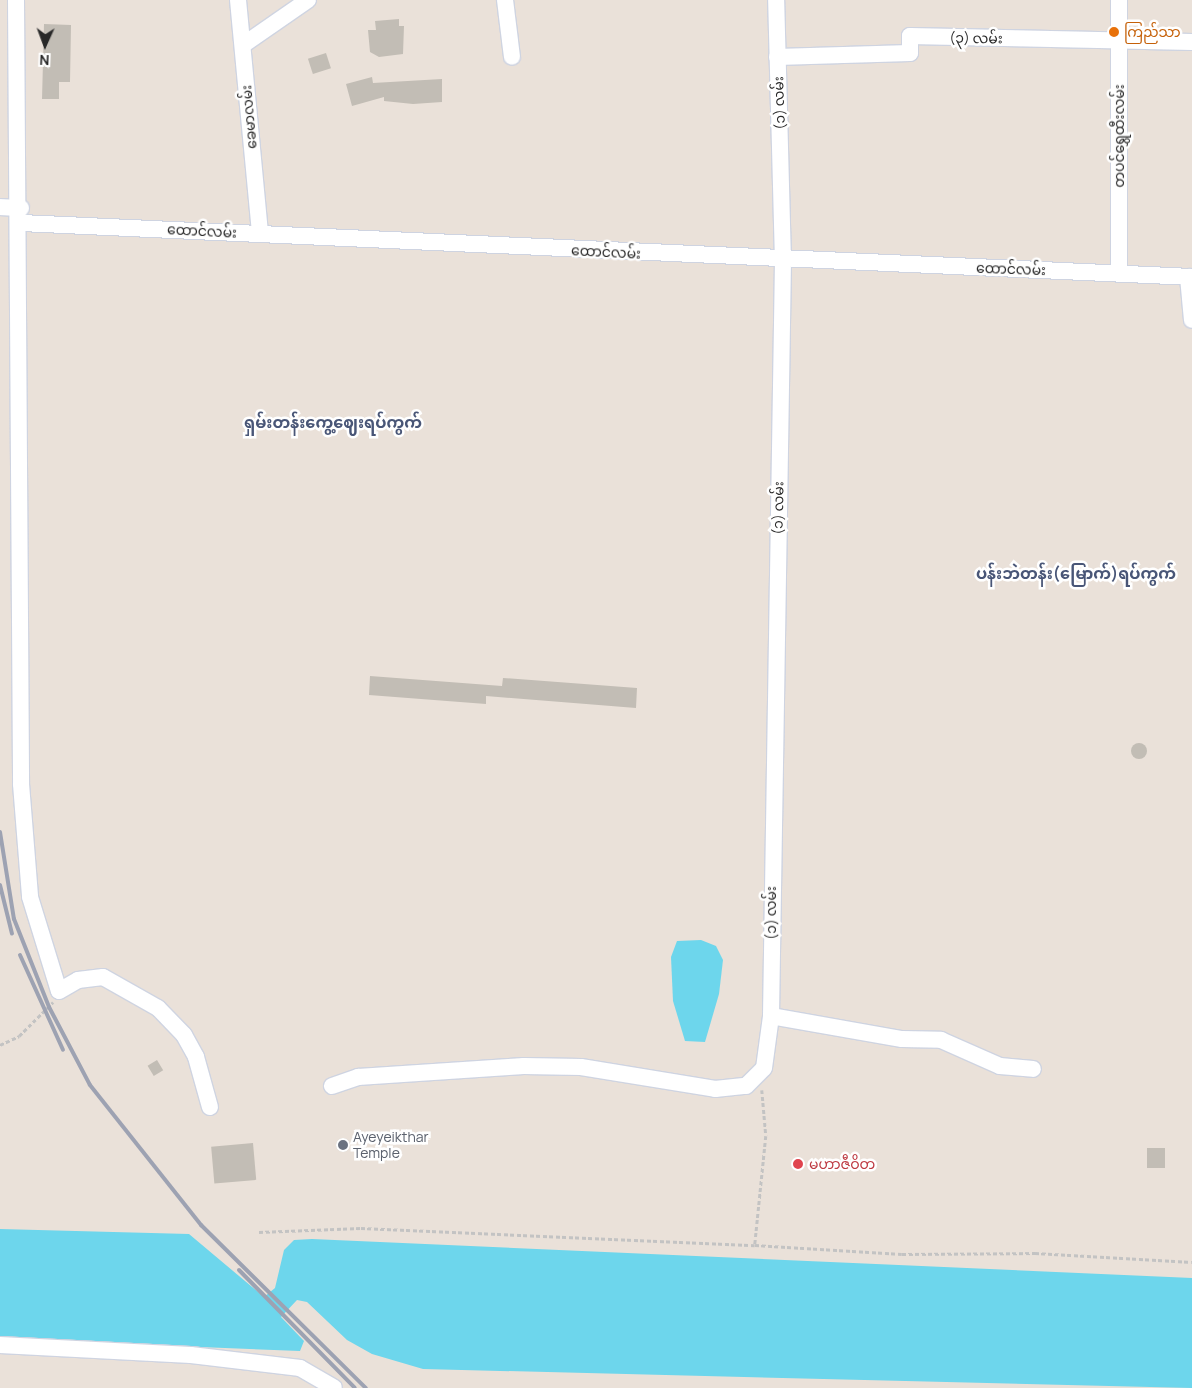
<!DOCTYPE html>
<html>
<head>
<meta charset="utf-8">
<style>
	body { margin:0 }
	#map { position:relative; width:1192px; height:1388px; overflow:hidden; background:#eae1d9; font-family:Manrope,"Noto Sans Myanmar",sans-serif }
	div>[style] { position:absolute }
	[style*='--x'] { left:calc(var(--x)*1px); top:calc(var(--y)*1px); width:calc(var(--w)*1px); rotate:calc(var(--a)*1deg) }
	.water>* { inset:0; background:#6dd6ec }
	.building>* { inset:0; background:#c2bdb5; transform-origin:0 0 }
	.round { border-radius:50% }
	.path>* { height:2.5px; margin-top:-1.25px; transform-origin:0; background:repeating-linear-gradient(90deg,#c3c3c3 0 4px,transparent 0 6.5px) }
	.roads { filter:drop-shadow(1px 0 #cfd4e1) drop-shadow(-1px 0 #cfd4e1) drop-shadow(0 1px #cfd4e1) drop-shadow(0 -1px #cfd4e1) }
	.minor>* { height:16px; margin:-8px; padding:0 8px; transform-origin:8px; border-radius:8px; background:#fff }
	.rail>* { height:4px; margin:-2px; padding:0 2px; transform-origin:2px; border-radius:2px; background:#9da2b2 }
	.dots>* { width:14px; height:14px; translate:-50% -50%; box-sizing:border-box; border:2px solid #fff; border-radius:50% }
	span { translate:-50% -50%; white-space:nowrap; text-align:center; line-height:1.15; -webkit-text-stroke:5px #fff; paint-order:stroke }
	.food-label { font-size:14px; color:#c56008 }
	.left { translate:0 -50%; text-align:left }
	.street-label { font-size:14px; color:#282828 }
	.worship-label { font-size:14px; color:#5b616d }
	.health-label { font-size:14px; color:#be3a42 }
	.quarter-label { font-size:16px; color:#495677; font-weight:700 }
	.north { position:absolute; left:20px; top:20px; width:50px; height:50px; -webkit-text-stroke:4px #fff; paint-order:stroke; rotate:182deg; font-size:14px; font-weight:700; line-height:20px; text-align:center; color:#282828 }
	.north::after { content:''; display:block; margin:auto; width:18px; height:22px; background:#282828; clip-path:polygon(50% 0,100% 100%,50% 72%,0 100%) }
</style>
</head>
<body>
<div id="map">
	<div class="water">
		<div style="clip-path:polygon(701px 940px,716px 946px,723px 960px,719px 994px,705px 1042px,685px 1041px,673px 1001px,671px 957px,677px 941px)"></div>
		<div style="clip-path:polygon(0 1229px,189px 1234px,264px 1297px,275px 1288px,284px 1250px,294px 1240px,312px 1239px,1192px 1278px,1192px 1388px,423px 1369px,372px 1354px,347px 1340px,307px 1302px,297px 1300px,281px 1317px,304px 1341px,300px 1351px,0 1339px)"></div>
	</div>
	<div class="building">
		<div style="clip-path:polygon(399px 19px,399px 26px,404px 26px,403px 54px,379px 57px,370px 52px,368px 30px,376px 30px,375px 21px)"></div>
		<div style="clip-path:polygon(44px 24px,71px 25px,70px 82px,59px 82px,59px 99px,42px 99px)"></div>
		<div style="left:326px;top:53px;width:16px;height:19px;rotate:72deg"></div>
		<div style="clip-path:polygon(372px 77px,373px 83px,442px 79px,442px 102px,413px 104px,384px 101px,384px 97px,352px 106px,346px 84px)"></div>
		<div style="clip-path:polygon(370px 676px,502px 686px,503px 678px,637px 688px,636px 708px,486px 696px,486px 704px,369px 695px)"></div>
		<div class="round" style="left:1131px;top:743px;width:16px;height:16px"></div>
		<div style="left:157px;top:1060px;width:12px;height:11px;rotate:59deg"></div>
		<div class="round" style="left:336px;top:1138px;width:14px;height:14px"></div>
		<div style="left:253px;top:1143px;width:37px;height:42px;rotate:85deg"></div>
		<div style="left:1165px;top:1148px;width:20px;height:18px;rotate:90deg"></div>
	</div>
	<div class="path">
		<div style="--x:0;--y:1045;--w:21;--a:-25"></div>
		<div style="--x:19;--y:1036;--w:48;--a:-45"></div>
		<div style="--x:762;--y:1090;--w:46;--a:85"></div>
		<div style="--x:766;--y:1136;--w:110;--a:95.8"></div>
		<div style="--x:755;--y:1245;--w:147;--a:3.5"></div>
		<div style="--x:902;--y:1254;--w:133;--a:-0.4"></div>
		<div style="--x:1035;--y:1253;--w:157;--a:3.3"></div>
		<div style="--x:259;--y:1232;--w:102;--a:-2.2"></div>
		<div style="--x:361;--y:1228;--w:394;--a:2.5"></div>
	</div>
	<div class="roads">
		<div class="minor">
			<div style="--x:16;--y:0;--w:784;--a:89.63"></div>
			<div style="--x:21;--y:784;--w:113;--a:85.4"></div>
			<div style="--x:30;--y:897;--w:98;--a:72.9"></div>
			<div style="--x:59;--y:991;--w:22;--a:-30"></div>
			<div style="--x:78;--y:980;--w:25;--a:-7"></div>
			<div style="--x:103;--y:977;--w:63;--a:29.4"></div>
			<div style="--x:158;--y:1008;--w:37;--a:46"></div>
			<div style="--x:184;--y:1035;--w:25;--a:61"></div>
			<div style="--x:196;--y:1057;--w:52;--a:74.4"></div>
			<div style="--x:238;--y:0;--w:235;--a:84.6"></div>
			<div style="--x:505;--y:0;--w:57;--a:83"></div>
			<div style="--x:243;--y:45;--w:79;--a:-34.7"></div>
			<div style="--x:777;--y:57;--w:133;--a:-1.7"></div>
			<div style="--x:910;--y:53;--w:17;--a:-90"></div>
			<div style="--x:910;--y:36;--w:282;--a:1.2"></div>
			<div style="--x:0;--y:207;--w:21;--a:3"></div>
			<div style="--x:21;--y:223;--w:1172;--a:2.64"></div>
			<div style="--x:1119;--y:273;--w:273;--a:-90"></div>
			<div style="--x:1188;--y:277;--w:43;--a:84.7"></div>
			<div style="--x:771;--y:1016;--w:133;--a:10"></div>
			<div style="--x:902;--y:1039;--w:39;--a:1"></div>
			<div style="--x:941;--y:1040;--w:64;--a:23.8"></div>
			<div style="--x:1000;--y:1066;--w:33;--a:5"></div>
			<div style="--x:332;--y:1086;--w:28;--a:-19"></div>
			<div style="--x:358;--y:1077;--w:166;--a:-3.8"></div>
			<div style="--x:524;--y:1066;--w:57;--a:1"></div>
			<div style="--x:581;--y:1067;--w:136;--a:9.3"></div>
			<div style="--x:715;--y:1089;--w:31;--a:-6"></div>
			<div style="--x:746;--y:1086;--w:25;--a:-45"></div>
			<div style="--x:764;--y:1068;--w:52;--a:-82.3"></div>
			<div style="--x:771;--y:1016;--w:754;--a:-89.09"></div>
			<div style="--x:783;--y:262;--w:262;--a:-91.5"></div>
			<div style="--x:0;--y:1345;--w:191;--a:3"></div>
			<div style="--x:191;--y:1355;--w:110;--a:6.8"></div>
			<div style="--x:300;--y:1368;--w:39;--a:30"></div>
		</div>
	</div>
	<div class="rail">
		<div style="--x:0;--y:832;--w:88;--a:80.9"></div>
		<div style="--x:14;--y:919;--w:95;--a:68.3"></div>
		<div style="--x:49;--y:1007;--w:88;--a:62.3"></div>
		<div style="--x:90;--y:1085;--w:179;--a:51.6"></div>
		<div style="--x:201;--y:1225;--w:232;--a:44.7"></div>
		<div style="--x:0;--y:885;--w:50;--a:76.2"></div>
		<div style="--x:20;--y:955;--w:104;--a:65.6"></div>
		<div style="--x:239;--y:1270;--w:165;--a:45.5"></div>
	</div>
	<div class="dots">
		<div style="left:1114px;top:32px;background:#e8710a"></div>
		<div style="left:343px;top:1145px;background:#6b7280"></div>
		<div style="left:798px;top:1164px;background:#e0444e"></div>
	</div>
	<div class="food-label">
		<span class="left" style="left:1124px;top:32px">ကြည်သာ</span>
	</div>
	<div class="street-label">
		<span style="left:976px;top:38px;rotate:1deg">(၃) လမ်း</span>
		<span style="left:779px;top:103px;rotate:-92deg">(၁) လမ်း</span>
		<span style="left:249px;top:117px;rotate:-95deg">ခေမာလမ်း</span>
		<span style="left:1119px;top:136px;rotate:-90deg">တပင်ရွှေထီးလမ်း</span>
		<span style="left:202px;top:231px;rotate:3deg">ထောင်လမ်း</span>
		<span style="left:606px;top:252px;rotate:3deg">ထောင်လမ်း</span>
		<span style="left:1011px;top:269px;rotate:2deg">ထောင်လမ်း</span>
		<span style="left:778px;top:508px;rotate:-89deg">(၁) လမ်း</span>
		<span style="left:771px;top:913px;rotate:-90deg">(၁) လမ်း</span>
	</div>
	<div class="worship-label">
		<span class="left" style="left:353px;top:1145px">Ayeyeikthar<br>Temple</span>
	</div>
	<div class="health-label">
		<span class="left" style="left:809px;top:1164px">မဟာဇီဝိတ</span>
	</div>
	<div class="quarter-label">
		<span style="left:333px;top:422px">ရှမ်းတန်းကွေ့ဈေးရပ်ကွက်</span>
		<span style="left:1076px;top:573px">ပန်းဘဲတန်း(မြောက်)ရပ်ကွက်</span>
	</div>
	<div class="north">N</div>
</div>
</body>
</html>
